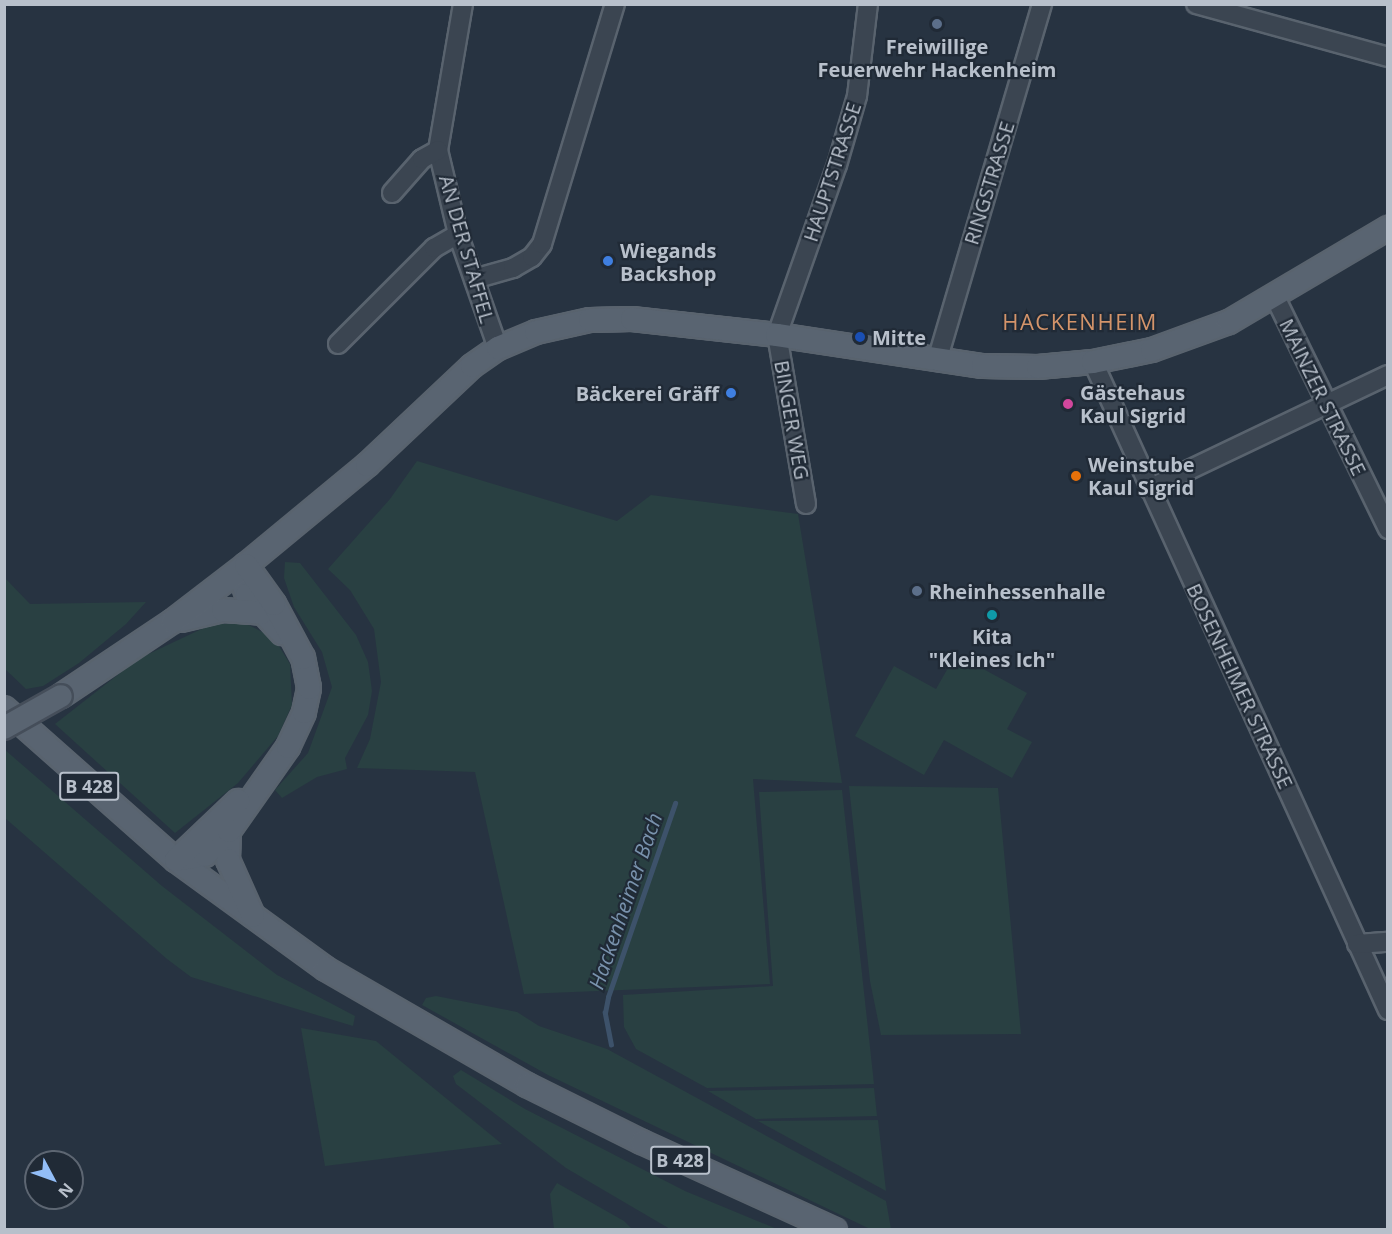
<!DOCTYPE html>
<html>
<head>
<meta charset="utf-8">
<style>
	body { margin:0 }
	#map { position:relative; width:1392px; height:1234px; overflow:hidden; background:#273341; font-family:"Open Sans",sans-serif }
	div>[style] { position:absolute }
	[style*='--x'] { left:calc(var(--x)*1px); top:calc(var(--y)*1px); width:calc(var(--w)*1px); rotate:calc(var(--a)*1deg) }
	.green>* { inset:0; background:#294042 }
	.stream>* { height:4.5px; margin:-2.25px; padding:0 2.25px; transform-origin:2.25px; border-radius:2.25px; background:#3d526a }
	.roads { filter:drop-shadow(2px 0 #59636e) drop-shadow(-2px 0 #59636e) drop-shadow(0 2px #59636e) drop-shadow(0 -2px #59636e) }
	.minor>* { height:18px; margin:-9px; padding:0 9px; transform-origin:9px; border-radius:9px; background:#3b4551 }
	.major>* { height:22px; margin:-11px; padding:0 11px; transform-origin:11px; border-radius:11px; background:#596471 }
	.bridges { filter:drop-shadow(2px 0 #454e5a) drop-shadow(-2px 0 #454e5a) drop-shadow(0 2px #454e5a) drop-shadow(0 -2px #454e5a) }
	.major-bridge>* { height:22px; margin:-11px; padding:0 11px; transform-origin:11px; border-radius:11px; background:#596471 }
	.dots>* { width:16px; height:16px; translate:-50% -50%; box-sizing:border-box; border:3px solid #202a36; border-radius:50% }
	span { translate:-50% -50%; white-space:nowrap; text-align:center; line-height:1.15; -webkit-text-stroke:4.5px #202a36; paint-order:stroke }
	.shield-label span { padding:2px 4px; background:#202a36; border:2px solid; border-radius:4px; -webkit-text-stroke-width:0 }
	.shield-label { font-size:18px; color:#b8c0cb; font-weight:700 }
	.poi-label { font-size:20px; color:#b8c0cb; font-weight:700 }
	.left { translate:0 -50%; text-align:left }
	.right { translate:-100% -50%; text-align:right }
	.street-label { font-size:20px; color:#b8c0cb }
	.water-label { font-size:21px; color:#7992ad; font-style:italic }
	.quarter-label { font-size:22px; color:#d4946a; letter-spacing:1.5px }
	.frame { position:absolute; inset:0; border:6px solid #b8c0cb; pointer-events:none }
	.north { position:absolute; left:24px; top:1150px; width:60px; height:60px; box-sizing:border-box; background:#202a36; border:2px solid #5d6672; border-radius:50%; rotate:131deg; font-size:16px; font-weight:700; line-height:24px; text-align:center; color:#b8c0cb }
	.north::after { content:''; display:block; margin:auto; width:21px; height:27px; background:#92bdf7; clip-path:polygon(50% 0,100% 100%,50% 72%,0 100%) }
</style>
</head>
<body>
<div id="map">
	<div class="green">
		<div style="clip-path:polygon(417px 461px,617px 521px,651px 495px,798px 514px,842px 783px,753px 779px,770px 984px,524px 994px,475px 772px,357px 768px,370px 739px,381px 682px,374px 629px,350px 590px,328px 569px,390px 499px)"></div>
		<div style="clip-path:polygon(285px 562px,300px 563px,356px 635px,368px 662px,372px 691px,368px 715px,345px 758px,347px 769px,317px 777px,282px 798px,275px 790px,308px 753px,332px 687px,322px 652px,294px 607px,284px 578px)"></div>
		<div style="clip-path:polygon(4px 577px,30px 604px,146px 602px,126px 624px,79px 663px,43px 686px,26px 689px,5px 669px)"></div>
		<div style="clip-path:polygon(243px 622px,274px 638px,290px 664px,292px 705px,278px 736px,238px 783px,175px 833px,55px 724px,138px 659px,210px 625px)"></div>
		<div style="clip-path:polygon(956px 654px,1027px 693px,1007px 729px,1032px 742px,1012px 778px,944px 740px,924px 775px,855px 736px,894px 666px,936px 689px)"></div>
		<div style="clip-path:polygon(4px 749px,162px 886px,277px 975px,355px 1016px,353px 1026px,191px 977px,167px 959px,5px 818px)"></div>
		<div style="clip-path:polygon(849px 786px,998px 788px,1021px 1034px,881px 1035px,870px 981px)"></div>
		<div style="clip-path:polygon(842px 790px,874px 1084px,707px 1088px,636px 1049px,624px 1027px,623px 995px,773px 986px,759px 792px)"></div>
		<div style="clip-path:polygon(436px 996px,517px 1012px,539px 1026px,607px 1049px,886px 1201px,891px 1229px,870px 1229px,548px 1075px,422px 1005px,426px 998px)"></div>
		<div style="clip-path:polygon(301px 1028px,376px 1041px,502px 1144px,325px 1166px)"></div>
		<div style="clip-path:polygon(461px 1070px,525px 1109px,685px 1191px,777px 1229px,670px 1229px,566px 1168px,456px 1084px,453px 1076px)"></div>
		<div style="clip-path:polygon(874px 1088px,877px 1116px,756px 1119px,708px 1091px)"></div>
		<div style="clip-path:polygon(878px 1120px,886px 1191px,758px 1121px)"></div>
		<div style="clip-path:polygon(557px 1183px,624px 1221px,632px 1229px,554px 1229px,550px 1194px)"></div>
	</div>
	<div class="stream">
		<div style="--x:611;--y:1045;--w:33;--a:-101"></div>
		<div style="--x:605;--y:1013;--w:16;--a:-79"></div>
		<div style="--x:608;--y:997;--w:205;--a:-70.9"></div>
	</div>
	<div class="roads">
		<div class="minor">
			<div style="--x:463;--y:4;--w:148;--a:99.7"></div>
			<div style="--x:438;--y:150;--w:86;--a:76.6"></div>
			<div style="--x:458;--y:234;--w:121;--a:70.7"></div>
			<div style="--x:1196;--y:4;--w:199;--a:15.4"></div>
			<div style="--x:392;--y:193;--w:45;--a:-48.6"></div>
			<div style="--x:422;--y:159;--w:18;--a:-29"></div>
			<div style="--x:474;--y:279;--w:41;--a:-15.8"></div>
			<div style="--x:513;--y:268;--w:22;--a:-30"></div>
			<div style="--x:532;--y:257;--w:16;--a:-52"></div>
			<div style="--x:542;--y:244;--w:251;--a:-73.1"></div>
			<div style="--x:1275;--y:297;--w:258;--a:64"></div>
			<div style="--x:338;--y:344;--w:136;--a:-45"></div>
			<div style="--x:434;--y:248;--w:28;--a:-30"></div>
			<div style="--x:937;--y:361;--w:372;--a:-73.6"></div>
			<div style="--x:1093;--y:362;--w:712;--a:65.52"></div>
			<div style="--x:1149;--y:489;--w:265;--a:-25.5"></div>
			<div style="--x:806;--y:504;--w:171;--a:-99.7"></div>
			<div style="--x:777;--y:335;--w:180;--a:-70.6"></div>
			<div style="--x:837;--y:165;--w:72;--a:-73.8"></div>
			<div style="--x:857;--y:96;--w:93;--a:-83.2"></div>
			<div style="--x:1357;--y:944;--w:31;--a:-4"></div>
		</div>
		<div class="major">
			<div style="--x:246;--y:565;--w:19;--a:99"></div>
			<div style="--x:243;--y:584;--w:12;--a:70"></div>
			<div style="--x:247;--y:595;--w:52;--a:47.4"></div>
			<div style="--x:181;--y:620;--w:43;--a:-13.4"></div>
			<div style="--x:223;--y:610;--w:39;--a:4"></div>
			<div style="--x:61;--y:696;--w:135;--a:-33.8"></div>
			<div style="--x:173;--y:621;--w:92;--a:-37.5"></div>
			<div style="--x:246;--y:565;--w:157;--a:-39.6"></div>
			<div style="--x:367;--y:465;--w:144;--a:-43.3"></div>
			<div style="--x:472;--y:366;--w:32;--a:-35"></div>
			<div style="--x:498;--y:348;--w:41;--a:-22.8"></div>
			<div style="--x:536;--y:332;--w:55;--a:-12.5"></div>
			<div style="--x:590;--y:320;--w:42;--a:-1.4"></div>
			<div style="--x:632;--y:319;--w:146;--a:6.3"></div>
			<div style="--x:777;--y:335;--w:208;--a:8.6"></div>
			<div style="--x:983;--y:366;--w:55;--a:1"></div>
			<div style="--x:1038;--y:367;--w:55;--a:-5.2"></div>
			<div style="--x:1093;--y:362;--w:60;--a:-11.5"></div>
			<div style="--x:1152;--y:350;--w:82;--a:-20"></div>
			<div style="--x:1229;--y:322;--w:185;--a:-30.6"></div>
			<div style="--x:4;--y:708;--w:230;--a:41.5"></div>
			<div style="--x:176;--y:860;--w:185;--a:36"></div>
			<div style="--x:326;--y:969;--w:232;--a:30"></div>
			<div style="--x:527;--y:1085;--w:128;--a:26.4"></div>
			<div style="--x:642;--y:1142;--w:212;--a:24.5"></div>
			<div style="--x:229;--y:831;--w:29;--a:92"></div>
			<div style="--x:228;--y:860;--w:61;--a:65.9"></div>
			<div style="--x:176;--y:860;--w:29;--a:-10"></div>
			<div style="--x:205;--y:855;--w:34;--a:-45"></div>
			<div style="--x:229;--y:831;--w:103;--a:-54.9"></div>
			<div style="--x:288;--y:747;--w:38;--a:-65"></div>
			<div style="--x:304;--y:712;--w:25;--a:-78"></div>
			<div style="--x:309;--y:688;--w:31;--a:-101"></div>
			<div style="--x:303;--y:658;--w:61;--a:-118.2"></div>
			<div style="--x:274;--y:604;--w:48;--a:-125.7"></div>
			<div style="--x:176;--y:860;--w:86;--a:-43.6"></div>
		</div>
	</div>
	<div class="bridges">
		<div class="major-bridge">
			<div style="--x:4;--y:728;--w:65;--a:-29.3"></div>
		</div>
	</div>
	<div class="dots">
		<div style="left:937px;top:24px;background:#5c6f8a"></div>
		<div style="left:608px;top:261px;background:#3f7fe0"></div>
		<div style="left:860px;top:337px;background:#1a4fb4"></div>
		<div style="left:731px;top:393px;background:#3f7fe0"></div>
		<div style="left:1068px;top:404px;background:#d1479c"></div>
		<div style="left:1076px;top:476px;background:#e8710a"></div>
		<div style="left:917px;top:591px;background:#5c6f8a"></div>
		<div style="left:992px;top:615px;background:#0f9aa8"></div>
	</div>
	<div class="shield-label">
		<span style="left:89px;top:786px">B 428</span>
		<span style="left:680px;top:1160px">B 428</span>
	</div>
	<div class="poi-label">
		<span style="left:937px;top:58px">Freiwillige<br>Feuerwehr Hackenheim</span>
		<span class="left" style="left:620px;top:262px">Wiegands<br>Backshop</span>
		<span class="left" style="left:872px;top:337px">Mitte</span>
		<span class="left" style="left:1080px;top:404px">Gästehaus<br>Kaul Sigrid</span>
		<span class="right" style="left:719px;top:393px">Bäckerei Gräff</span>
		<span class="left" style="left:1088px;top:476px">Weinstube<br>Kaul Sigrid</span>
		<span class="left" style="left:929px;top:591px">Rheinhessenhalle</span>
		<span style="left:992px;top:648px">Kita<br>"Kleines Ich"</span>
	</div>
	<div class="street-label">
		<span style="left:832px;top:172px;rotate:-72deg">HAUPTSTRASSE</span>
		<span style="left:989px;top:183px;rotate:-73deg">RINGSTRASSE</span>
		<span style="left:467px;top:249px;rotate:74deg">AN DER STAFFEL</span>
		<span style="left:1323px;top:397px;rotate:64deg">MAINZER STRASSE</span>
		<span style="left:792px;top:420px;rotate:80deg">BINGER WEG</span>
		<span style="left:1240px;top:686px;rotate:65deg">BOSENHEIMER STRASSE</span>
	</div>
	<div class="water-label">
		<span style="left:625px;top:901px;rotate:-71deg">Hackenheimer Bach</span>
	</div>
	<div class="quarter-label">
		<span style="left:1080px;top:322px">HACKENHEIM</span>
	</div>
	<div class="frame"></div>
	<div class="north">N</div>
</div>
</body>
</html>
